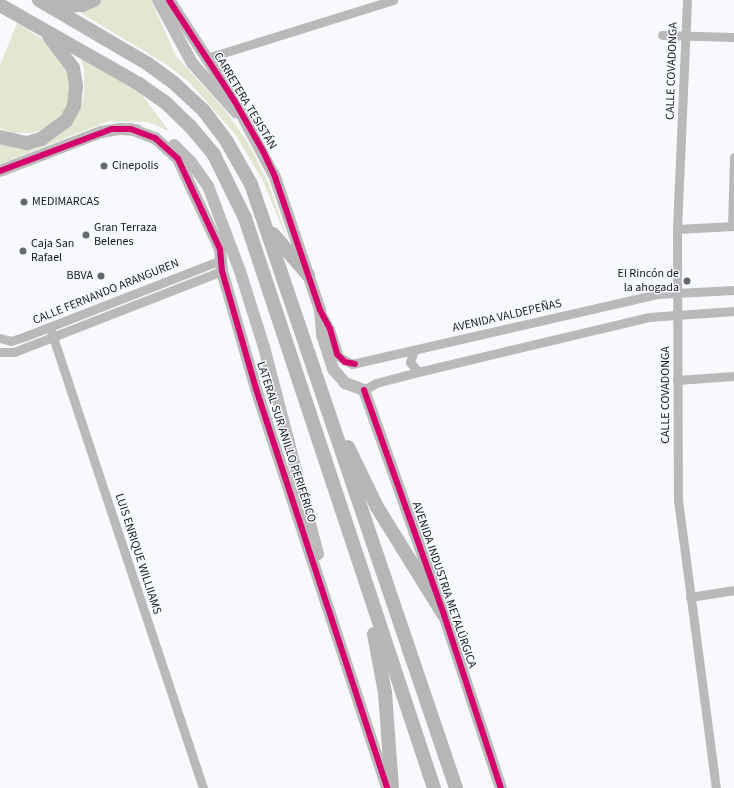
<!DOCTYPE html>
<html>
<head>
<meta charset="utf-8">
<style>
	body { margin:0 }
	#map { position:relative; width:734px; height:788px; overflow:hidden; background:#f7f9fc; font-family:"Source Sans 3",sans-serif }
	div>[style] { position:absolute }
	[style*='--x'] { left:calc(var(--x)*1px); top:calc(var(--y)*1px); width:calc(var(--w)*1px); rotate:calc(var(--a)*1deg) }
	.green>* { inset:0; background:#e2e7d2 }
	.minor>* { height:9px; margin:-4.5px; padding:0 4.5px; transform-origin:4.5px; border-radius:4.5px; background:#bab8b8 }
	.major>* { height:12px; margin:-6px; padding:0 6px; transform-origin:6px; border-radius:6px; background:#bcbabb }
	.highway>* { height:14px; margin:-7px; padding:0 7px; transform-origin:7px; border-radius:7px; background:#b6b6b6 }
	.cycleway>* { height:6px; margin:-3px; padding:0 3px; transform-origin:3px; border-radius:3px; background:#d6006c }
	.dots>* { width:11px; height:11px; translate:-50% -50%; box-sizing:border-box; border:2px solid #f6f9fd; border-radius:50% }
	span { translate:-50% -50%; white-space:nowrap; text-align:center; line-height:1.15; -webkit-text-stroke:3px #f6f9fd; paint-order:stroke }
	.street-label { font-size:12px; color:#181b1e }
	.poi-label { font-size:12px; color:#181b1e }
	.left { translate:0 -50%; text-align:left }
	.right { translate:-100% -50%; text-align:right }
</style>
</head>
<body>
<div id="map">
	<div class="green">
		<div style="clip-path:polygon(100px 0,151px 0,176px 56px,225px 110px,250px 146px,268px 182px,289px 244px,262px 179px,235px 134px,189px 82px,167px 65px,81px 13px,81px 10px)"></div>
		<div style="clip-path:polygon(17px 23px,49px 43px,67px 62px,71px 99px,60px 117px,42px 130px,32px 133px,13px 133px,0 128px,0 65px)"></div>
		<div style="clip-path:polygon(79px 54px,140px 92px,169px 131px,148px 122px,109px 121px,0 164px,0 142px,52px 138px,71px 123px,82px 104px,84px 93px,84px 69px)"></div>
	</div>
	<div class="minor">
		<div style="--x:687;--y:0;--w:229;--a:92.5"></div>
		<div style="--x:677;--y:229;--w:271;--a:89.8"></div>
		<div style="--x:678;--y:500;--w:290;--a:82.5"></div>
		<div style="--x:662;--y:35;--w:72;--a:1.6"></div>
		<div style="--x:207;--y:58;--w:195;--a:-17.3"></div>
		<div style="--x:732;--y:226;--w:69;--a:-88.3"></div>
		<div style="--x:677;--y:229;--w:57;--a:-3"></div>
		<div style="--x:320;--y:311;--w:21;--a:61"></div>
		<div style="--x:330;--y:329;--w:29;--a:72"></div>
		<div style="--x:339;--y:357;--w:15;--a:28"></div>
		<div style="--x:352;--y:364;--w:313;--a:-12.9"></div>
		<div style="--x:657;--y:294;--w:77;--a:-3"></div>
		<div style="--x:50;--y:328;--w:485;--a:71.6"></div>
		<div style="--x:0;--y:338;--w:11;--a:15"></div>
		<div style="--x:11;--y:341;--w:16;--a:-18"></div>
		<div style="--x:26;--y:336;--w:209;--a:-21.3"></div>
		<div style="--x:414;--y:350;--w:13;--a:108"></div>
		<div style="--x:410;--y:362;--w:13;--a:51"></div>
		<div style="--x:0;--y:352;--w:14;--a:0"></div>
		<div style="--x:14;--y:352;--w:223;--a:-21.3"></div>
		<div style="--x:677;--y:380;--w:57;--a:-4"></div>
		<div style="--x:364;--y:390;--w:14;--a:-30"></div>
		<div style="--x:376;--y:383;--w:43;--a:-14.7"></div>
		<div style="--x:418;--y:372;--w:237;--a:-13.4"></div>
		<div style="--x:649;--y:317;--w:85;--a:-4"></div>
		<div style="--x:690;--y:597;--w:45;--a:-9"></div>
	</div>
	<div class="major">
		<div style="--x:158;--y:0;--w:72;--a:61.6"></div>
		<div style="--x:192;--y:63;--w:66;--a:48.1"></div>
		<div style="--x:169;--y:0;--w:119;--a:57"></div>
		<div style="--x:234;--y:100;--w:87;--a:62"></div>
		<div style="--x:275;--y:177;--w:140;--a:71.3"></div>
		<div style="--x:320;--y:310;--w:25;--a:85"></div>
		<div style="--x:322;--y:335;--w:36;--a:72"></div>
		<div style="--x:333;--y:369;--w:18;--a:49"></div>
		<div style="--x:345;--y:383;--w:20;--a:20"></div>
		<div style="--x:364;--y:390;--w:239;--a:70.4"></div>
		<div style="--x:444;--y:615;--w:182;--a:71.8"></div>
		<div style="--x:131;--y:129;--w:26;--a:21"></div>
		<div style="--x:155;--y:138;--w:31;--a:42"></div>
		<div style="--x:178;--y:159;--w:99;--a:65"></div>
		<div style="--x:220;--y:249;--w:22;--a:85"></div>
		<div style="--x:222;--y:271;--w:123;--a:73.9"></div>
		<div style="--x:256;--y:389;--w:420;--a:71.8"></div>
		<div style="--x:174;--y:145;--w:24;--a:45"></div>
		<div style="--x:191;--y:162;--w:29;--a:55"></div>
		<div style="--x:208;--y:186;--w:91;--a:69.4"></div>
		<div style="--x:240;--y:271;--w:80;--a:72.5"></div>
		<div style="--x:264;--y:347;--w:214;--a:75.4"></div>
		<div style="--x:0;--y:171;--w:108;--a:-21.1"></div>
		<div style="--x:101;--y:132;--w:20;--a:-9"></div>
		<div style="--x:121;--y:129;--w:16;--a:4"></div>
	</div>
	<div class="highway">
		<div style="--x:39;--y:0;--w:126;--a:30.4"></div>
		<div style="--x:148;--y:64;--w:32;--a:36"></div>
		<div style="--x:174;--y:83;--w:41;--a:43"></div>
		<div style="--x:204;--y:111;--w:39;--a:53"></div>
		<div style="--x:227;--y:142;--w:48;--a:60.3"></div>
		<div style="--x:251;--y:184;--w:638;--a:71.25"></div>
		<div style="--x:0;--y:5;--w:160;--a:29.6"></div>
		<div style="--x:139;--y:84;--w:33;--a:35"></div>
		<div style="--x:166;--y:103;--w:33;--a:44"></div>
		<div style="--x:190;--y:126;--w:38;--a:50"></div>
		<div style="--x:214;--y:155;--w:70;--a:63.8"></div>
		<div style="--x:245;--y:218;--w:601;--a:71.66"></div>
		<div style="--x:51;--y:7;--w:31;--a:-4"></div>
		<div style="--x:82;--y:5;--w:13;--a:-23"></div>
		<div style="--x:0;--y:137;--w:28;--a:13"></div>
		<div style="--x:27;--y:143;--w:15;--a:-16"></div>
		<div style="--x:41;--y:139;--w:31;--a:-36"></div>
		<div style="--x:66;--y:121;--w:17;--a:-62"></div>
		<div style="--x:74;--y:106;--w:20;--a:-84"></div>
		<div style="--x:76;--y:86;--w:18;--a:-99"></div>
		<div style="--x:73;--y:68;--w:39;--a:-127"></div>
		<div style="--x:273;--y:234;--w:54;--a:49.5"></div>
		<div style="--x:348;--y:447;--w:67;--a:64.2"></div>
		<div style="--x:377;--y:507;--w:127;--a:58.2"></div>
		<div style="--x:374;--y:634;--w:60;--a:79.4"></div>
		<div style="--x:385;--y:693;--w:95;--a:85.8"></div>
	</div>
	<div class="cycleway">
		<div style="--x:169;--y:0;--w:119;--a:57"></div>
		<div style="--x:234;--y:100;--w:59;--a:60.4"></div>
		<div style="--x:263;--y:151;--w:29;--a:65"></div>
		<div style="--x:275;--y:177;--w:140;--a:71.3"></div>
		<div style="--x:320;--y:310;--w:21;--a:62"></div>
		<div style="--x:330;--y:329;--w:26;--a:74"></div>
		<div style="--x:337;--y:354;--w:11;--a:45"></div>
		<div style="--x:345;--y:362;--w:10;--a:11"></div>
		<div style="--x:0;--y:171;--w:120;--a:-20.6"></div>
		<div style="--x:112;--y:129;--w:19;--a:0"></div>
		<div style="--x:131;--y:129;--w:26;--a:21"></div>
		<div style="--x:155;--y:138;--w:31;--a:42"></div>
		<div style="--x:178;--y:159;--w:99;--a:65"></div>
		<div style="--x:220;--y:249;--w:22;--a:85"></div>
		<div style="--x:222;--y:271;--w:123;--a:73.9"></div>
		<div style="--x:256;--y:389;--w:420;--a:71.8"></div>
		<div style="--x:364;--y:390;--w:239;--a:70.4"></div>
		<div style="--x:444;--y:615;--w:182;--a:71.8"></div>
	</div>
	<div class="dots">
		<div style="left:104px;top:166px;background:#66696c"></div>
		<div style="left:24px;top:202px;background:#66696c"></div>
		<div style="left:86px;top:235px;background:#66696c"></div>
		<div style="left:23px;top:251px;background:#66696c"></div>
		<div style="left:101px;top:276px;background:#66696c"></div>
		<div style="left:687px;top:281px;background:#66696c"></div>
	</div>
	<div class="street-label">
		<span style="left:672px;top:71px;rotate:-88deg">CALLE COVADONGA</span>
		<span style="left:245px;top:101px;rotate:59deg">CARRETERA TESISTÁN</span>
		<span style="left:106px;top:292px;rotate:-22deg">CALLE FERNANDO ARANGUREN</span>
		<span style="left:507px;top:316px;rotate:-13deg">AVENIDA VALDEPEÑAS</span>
		<span style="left:666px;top:395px;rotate:-90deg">CALLE COVADONGA</span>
		<span style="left:286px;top:442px;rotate:72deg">LATERAL SUR ANILLO PERIFÉRICO</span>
		<span style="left:138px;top:554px;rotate:72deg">LUIS ENRIQUE WILLIIAMS</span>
		<span style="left:444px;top:585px;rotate:71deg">AVENIDA INDUSTRIA METALÚRGICA</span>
	</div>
	<div class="poi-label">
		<span class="left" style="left:112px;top:166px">Cinepolis</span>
		<span class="left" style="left:32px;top:202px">MEDIMARCAS</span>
		<span class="left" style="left:94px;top:235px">Gran Terraza<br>Belenes</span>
		<span class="left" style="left:31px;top:251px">Caja San<br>Rafael</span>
		<span class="right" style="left:679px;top:281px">El Rincón de<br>la ahogada</span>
		<span class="right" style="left:93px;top:276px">BBVA</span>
	</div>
</div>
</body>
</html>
